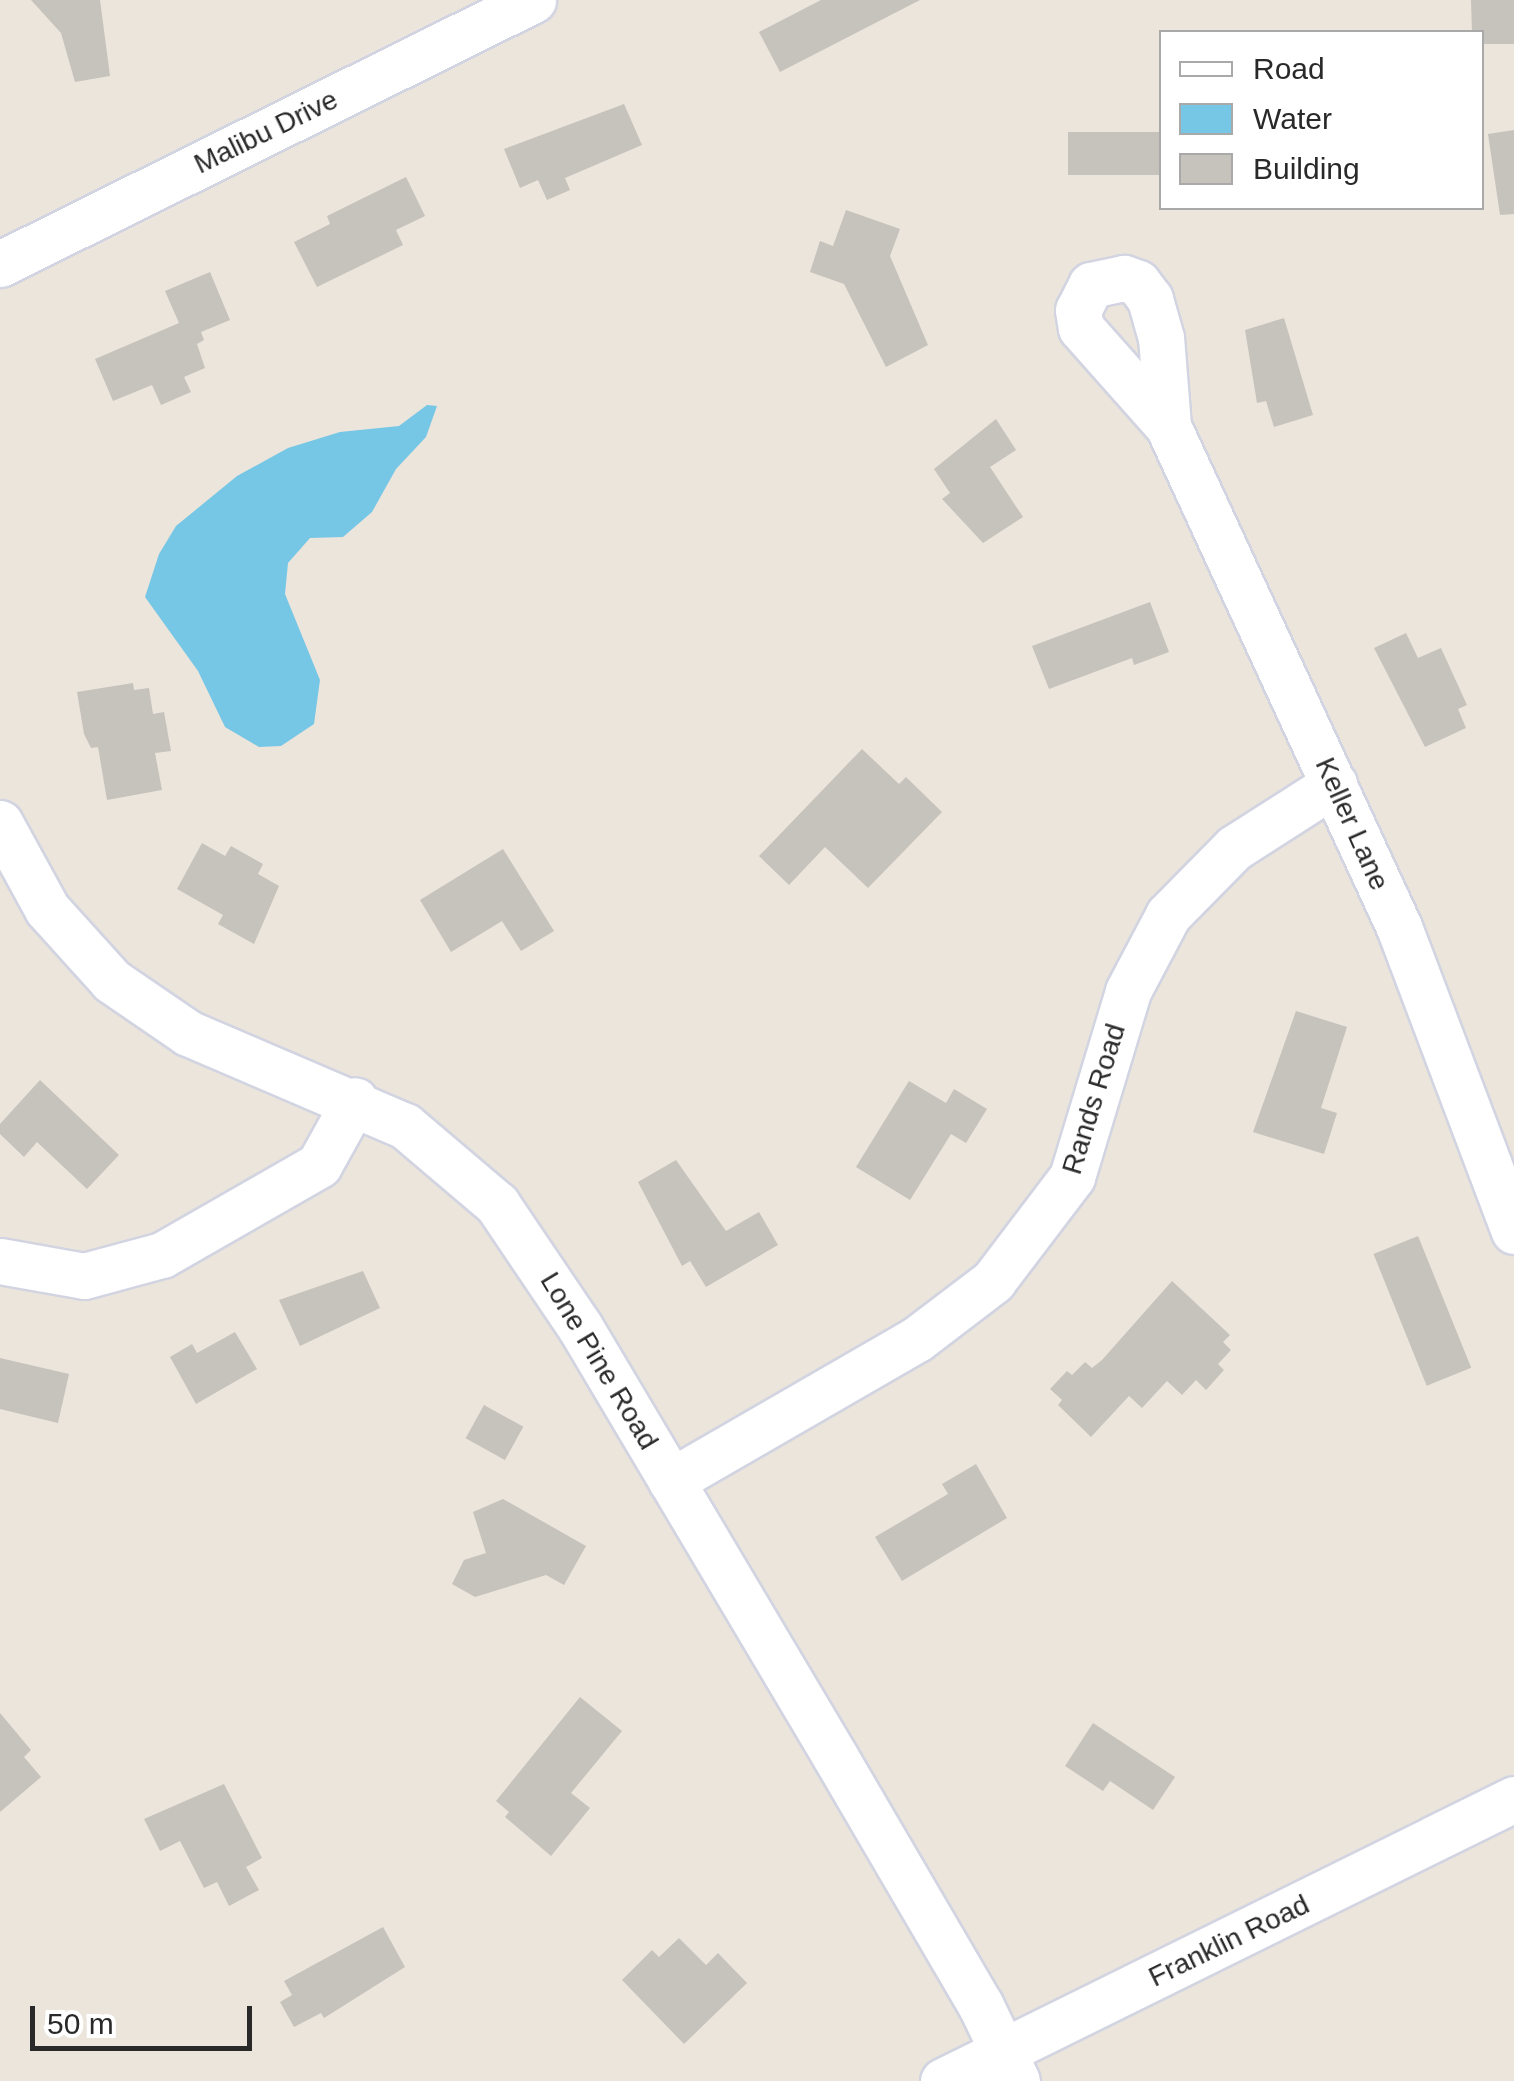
<!DOCTYPE html>
<html>
<head>
<meta charset="utf-8">
<style>
	body { margin:0 }
	#map { position:relative; width:1514px; height:2081px; overflow:hidden; background:#ebe5dc; font-family:Arial,sans-serif }
	div>[style] { position:absolute }
	[style*='--x'] { left:calc(var(--x)*1px); top:calc(var(--y)*1px); width:calc(var(--w)*1px); rotate:calc(var(--a)*1deg) }
	.water>* { inset:0; background:#76c6e6 }
	.building>* { inset:0; background:#c6c2bc; transform-origin:0 0 }
	.roads { filter:drop-shadow(2px 0 #d2d4e1) drop-shadow(-2px 0 #d2d4e1) drop-shadow(0 2px #d2d4e1) drop-shadow(0 -2px #d2d4e1) }
	.minor>* { height:45px; margin:-22.5px; padding:0 22.5px; transform-origin:22.5px; border-radius:22.5px; background:#fff }
	span { translate:-50% -50%; white-space:nowrap; text-align:center; line-height:1.15; -webkit-text-stroke:10px #fff; paint-order:stroke }
	.street-label { font-size:28px; color:#292929 }
	.legend { position:absolute; left:1159px; top:30px; width:325px; height:180px; box-sizing:border-box; background:#fff; border:2px solid #a9a9a9; margin:0; padding:12px 18px; list-style:none; font-size:30px; color:#292929 }
	.legend li { display:flex; align-items:center; gap:20px; height:50px }
	.legend b { width:50px; border:2px solid #a9a9a9 }
	.scale { position:absolute; left:30px; top:2006px; width:222px; height:45px; box-sizing:border-box; border:5px solid #292929; border-top:0; padding-left:12px; font-size:30px; line-height:35px; white-space:nowrap; color:#292929; -webkit-text-stroke:8px #fff; paint-order:stroke }
</style>
</head>
<body>
<div id="map">
	<div class="water">
		<div style="clip-path:polygon(427px 405px,437px 406px,426px 437px,396px 469px,372px 512px,343px 537px,310px 538px,288px 563px,285px 594px,320px 680px,314px 724px,281px 746px,259px 747px,225px 727px,198px 671px,145px 597px,159px 554px,176px 526px,237px 476px,288px 448px,340px 432px,399px 426px)"></div>
	</div>
	<div class="building">
		<div style="clip-path:polygon(31px 0,100px 0,110px 76px,75px 82px,61px 33px)"></div>
		<div style="clip-path:polygon(821px 0,920px 0,780px 72px,759px 32px)"></div>
		<div style="clip-path:polygon(1471px 0,1514px 0,1514px 44px,1482px 44px,1482px 32px,1472px 32px)"></div>
		<div style="clip-path:polygon(624px 104px,642px 145px,565px 178px,570px 190px,547px 200px,538px 180px,520px 188px,504px 149px)"></div>
		<div style="clip-path:polygon(1514px 130px,1514px 214px,1500px 215px,1488px 134px)"></div>
		<div style="left:1162px;top:132px;width:43px;height:94px;rotate:90deg"></div>
		<div style="clip-path:polygon(406px 177px,425px 216px,396px 230px,403px 245px,317px 287px,294px 242px,330px 224px,327px 216px)"></div>
		<div style="clip-path:polygon(846px 210px,900px 229px,890px 256px,928px 345px,886px 367px,844px 284px,810px 272px,820px 241px,833px 246px)"></div>
		<div style="clip-path:polygon(210px 272px,230px 320px,201px 332px,204px 340px,197px 344px,205px 368px,184px 377px,191px 392px,161px 405px,152px 385px,113px 401px,95px 359px,179px 323px,165px 291px)"></div>
		<div style="clip-path:polygon(1284px 318px,1313px 415px,1274px 427px,1266px 401px,1257px 403px,1245px 330px)"></div>
		<div style="clip-path:polygon(996px 419px,1016px 450px,990px 467px,1023px 517px,983px 543px,942px 499px,950px 493px,934px 469px)"></div>
		<div style="clip-path:polygon(1150px 602px,1169px 652px,1134px 665px,1132px 658px,1049px 689px,1032px 646px)"></div>
		<div style="clip-path:polygon(1406px 633px,1418px 658px,1441px 648px,1467px 705px,1458px 709px,1466px 728px,1425px 747px,1374px 648px)"></div>
		<div style="clip-path:polygon(133px 683px,134px 690px,149px 688px,153px 714px,164px 712px,171px 751px,155px 753px,162px 790px,107px 800px,98px 747px,91px 748px,84px 734px,77px 692px)"></div>
		<div style="clip-path:polygon(862px 749px,899px 784px,906px 777px,942px 812px,868px 888px,825px 847px,789px 885px,759px 856px)"></div>
		<div style="clip-path:polygon(202px 843px,225px 856px,231px 846px,263px 864px,258px 874px,279px 886px,254px 944px,218px 924px,223px 915px,177px 889px)"></div>
		<div style="clip-path:polygon(503px 849px,554px 931px,521px 951px,502px 921px,451px 952px,420px 900px)"></div>
		<div style="clip-path:polygon(1296px 1011px,1347px 1027px,1321px 1108px,1337px 1113px,1324px 1154px,1253px 1132px)"></div>
		<div style="clip-path:polygon(40px 1080px,119px 1155px,87px 1189px,37px 1142px,24px 1157px,0 1134px,0 1124px)"></div>
		<div style="clip-path:polygon(909px 1081px,946px 1103px,954px 1089px,987px 1109px,966px 1143px,951px 1134px,910px 1200px,856px 1167px)"></div>
		<div style="clip-path:polygon(676px 1160px,726px 1231px,759px 1212px,778px 1245px,706px 1287px,690px 1261px,682px 1266px,638px 1182px)"></div>
		<div style="left:1418px;top:1236px;width:142px;height:48px;rotate:68deg"></div>
		<div style="clip-path:polygon(363px 1271px,380px 1308px,300px 1346px,279px 1300px)"></div>
		<div style="clip-path:polygon(1172px 1281px,1230px 1335px,1223px 1342px,1231px 1350px,1218px 1364px,1224px 1370px,1206px 1390px,1196px 1380px,1182px 1395px,1167px 1381px,1142px 1408px,1129px 1396px,1091px 1437px,1058px 1405px,1062px 1400px,1050px 1389px,1067px 1371px,1072px 1375px,1085px 1362px,1092px 1368px,1102px 1360px)"></div>
		<div style="clip-path:polygon(235px 1332px,257px 1369px,196px 1404px,170px 1357px,192px 1344px,197px 1353px)"></div>
		<div style="clip-path:polygon(0 1358px,69px 1374px,58px 1423px,0 1409px)"></div>
		<div style="left:484px;top:1405px;width:45px;height:38px;rotate:29deg"></div>
		<div style="clip-path:polygon(976px 1464px,1007px 1518px,902px 1581px,875px 1537px,948px 1494px,942px 1484px)"></div>
		<div style="clip-path:polygon(503px 1499px,586px 1546px,564px 1585px,546px 1575px,475px 1597px,452px 1584px,464px 1560px,486px 1553px,473px 1512px)"></div>
		<div style="clip-path:polygon(580px 1697px,622px 1731px,571px 1793px,590px 1808px,551px 1856px,505px 1817px,509px 1812px,496px 1801px)"></div>
		<div style="clip-path:polygon(0 1713px,31px 1750px,24px 1757px,41px 1777px,0 1812px)"></div>
		<div style="clip-path:polygon(1093px 1723px,1175px 1777px,1153px 1810px,1110px 1781px,1103px 1791px,1065px 1766px)"></div>
		<div style="clip-path:polygon(224px 1784px,262px 1858px,246px 1867px,259px 1890px,229px 1906px,217px 1882px,204px 1888px,180px 1841px,160px 1851px,144px 1819px)"></div>
		<div style="clip-path:polygon(383px 1927px,405px 1967px,324px 2018px,321px 2013px,294px 2027px,280px 2002px,292px 1995px,284px 1981px)"></div>
		<div style="clip-path:polygon(679px 1938px,706px 1965px,718px 1953px,747px 1983px,684px 2044px,622px 1980px,652px 1950px,659px 1957px)"></div>
	</div>
	<div class="roads">
		<div class="minor">
			<div style="--x:0;--y:264;--w:595;--a:-26.35"></div>
			<div style="--x:1168;--y:426;--w:88;--a:-94.5"></div>
			<div style="--x:1161;--y:338;--w:41;--a:-105.8"></div>
			<div style="--x:1150;--y:299;--w:20;--a:-127"></div>
			<div style="--x:1138;--y:283;--w:15;--a:-160"></div>
			<div style="--x:1124;--y:278;--w:34;--a:168"></div>
			<div style="--x:1091;--y:285;--w:28;--a:117"></div>
			<div style="--x:1078;--y:310;--w:18;--a:81"></div>
			<div style="--x:1081;--y:328;--w:131;--a:48.4"></div>
			<div style="--x:1168;--y:426;--w:552;--a:65.25"></div>
			<div style="--x:1399;--y:927;--w:325;--a:69.3"></div>
			<div style="--x:0;--y:823;--w:98;--a:61.3"></div>
			<div style="--x:47;--y:909;--w:97;--a:47.9"></div>
			<div style="--x:112;--y:981;--w:92;--a:34.4"></div>
			<div style="--x:188;--y:1033;--w:236;--a:23.2"></div>
			<div style="--x:405;--y:1126;--w:121;--a:40.3"></div>
			<div style="--x:497;--y:1204;--w:148;--a:56"></div>
			<div style="--x:580;--y:1327;--w:501;--a:59.29"></div>
			<div style="--x:836;--y:1758;--w:285;--a:59.7"></div>
			<div style="--x:980;--y:2004;--w:85;--a:64.3"></div>
			<div style="--x:0;--y:1261;--w:85;--a:10.1"></div>
			<div style="--x:84;--y:1276;--w:81;--a:-15.1"></div>
			<div style="--x:162;--y:1255;--w:181;--a:-29.8"></div>
			<div style="--x:319;--y:1165;--w:74;--a:-61"></div>
			<div style="--x:671;--y:1481;--w:284;--a:-30"></div>
			<div style="--x:917;--y:1339;--w:96;--a:-37.3"></div>
			<div style="--x:993;--y:1281;--w:131;--a:-52.8"></div>
			<div style="--x:1072;--y:1177;--w:194;--a:-73.2"></div>
			<div style="--x:1128;--y:991;--w:86;--a:-62.2"></div>
			<div style="--x:1168;--y:915;--w:94;--a:-45.4"></div>
			<div style="--x:1234;--y:848;--w:119;--a:-32.6"></div>
			<div style="--x:943;--y:2081;--w:637;--a:-26.28"></div>
		</div>
	</div>
	<div class="street-label">
		<span style="left:266px;top:132px;rotate:-26deg">Malibu Drive</span>
		<span style="left:1352px;top:824px;rotate:66deg">Keller Lane</span>
		<span style="left:1094px;top:1099px;rotate:-73deg">Rands Road</span>
		<span style="left:599px;top:1361px;rotate:59deg">Lone Pine Road</span>
		<span style="left:1229px;top:1941px;rotate:-26deg">Franklin Road</span>
	</div>
	<ul class="legend">
	<li><b style="height:12px;background:#fff"></b>Road</li>
	<li><b style="height:28px;background:#76c6e6"></b>Water</li>
	<li><b style="height:28px;background:#c6c2bc"></b>Building</li>
	</ul>
	<div class="scale">50 m</div>
</div>
</body>
</html>
